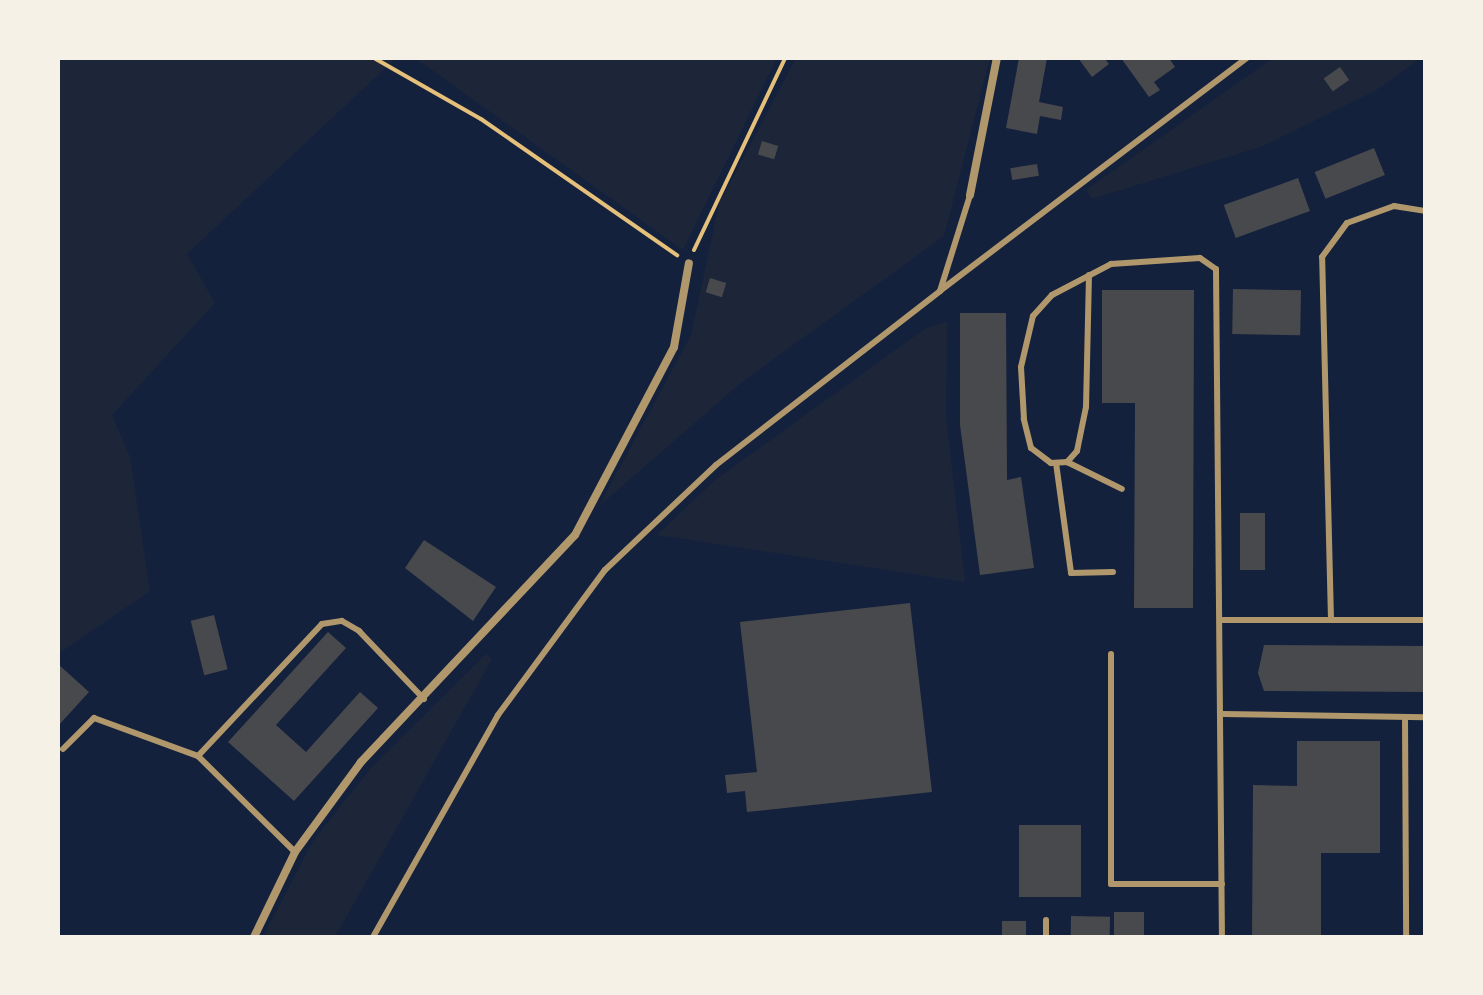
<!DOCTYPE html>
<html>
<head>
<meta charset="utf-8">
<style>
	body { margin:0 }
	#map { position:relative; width:1483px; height:995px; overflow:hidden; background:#14213d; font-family:Roboto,sans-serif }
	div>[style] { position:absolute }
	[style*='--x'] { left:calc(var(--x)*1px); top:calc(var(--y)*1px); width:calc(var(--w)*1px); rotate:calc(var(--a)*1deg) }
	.green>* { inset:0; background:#1d2539 }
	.building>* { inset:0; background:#48494c; transform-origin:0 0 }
	.path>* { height:4px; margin:-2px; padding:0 2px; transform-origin:2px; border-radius:2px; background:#e5c07b }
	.service>* { height:6px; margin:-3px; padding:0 3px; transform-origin:3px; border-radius:3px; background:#b1986c }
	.minor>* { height:8px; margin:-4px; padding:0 4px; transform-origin:4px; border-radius:4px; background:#b1986c }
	span { translate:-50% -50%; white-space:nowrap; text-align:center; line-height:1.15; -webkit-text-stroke:8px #f6f1e7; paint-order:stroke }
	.frame { position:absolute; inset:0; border:60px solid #f6f1e7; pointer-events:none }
</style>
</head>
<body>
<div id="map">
	<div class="green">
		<div style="clip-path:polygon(58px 58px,396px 58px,187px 254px,215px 303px,112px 415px,130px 457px,150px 591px,58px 654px)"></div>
		<div style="clip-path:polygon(415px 58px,777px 58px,683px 250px)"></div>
		<div style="clip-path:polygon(796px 58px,990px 58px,944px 236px,742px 382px,599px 506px,691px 335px,719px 204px)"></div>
		<div style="clip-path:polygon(1273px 58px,1421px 58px,1375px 91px,1263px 146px,1092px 199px,1086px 190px)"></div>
		<div style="clip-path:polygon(947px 322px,946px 417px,965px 582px,657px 535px,715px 480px,926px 328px)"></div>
		<div style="clip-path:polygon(486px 654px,492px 659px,335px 937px,263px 937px,313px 841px,370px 769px)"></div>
	</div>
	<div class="building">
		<div style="clip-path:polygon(1019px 58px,1047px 58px,1039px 102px,1063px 107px,1061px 120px,1040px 116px,1037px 134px,1006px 128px)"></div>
		<div style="clip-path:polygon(1078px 58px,1104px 58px,1109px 64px,1092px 77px)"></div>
		<div style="clip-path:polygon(1121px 58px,1169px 58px,1175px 67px,1154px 82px,1160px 90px,1149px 97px)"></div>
		<div style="left:1340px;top:67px;width:16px;height:20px;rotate:55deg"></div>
		<div style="left:762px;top:141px;width:17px;height:14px;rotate:17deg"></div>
		<div style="left:1374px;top:148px;width:29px;height:64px;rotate:68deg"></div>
		<div style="left:1037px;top:164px;width:12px;height:27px;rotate:81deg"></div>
		<div style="left:1298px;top:178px;width:35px;height:79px;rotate:70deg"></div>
		<div style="left:710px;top:278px;width:17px;height:15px;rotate:17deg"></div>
		<div style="left:1233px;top:289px;width:68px;height:45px;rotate:1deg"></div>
		<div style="clip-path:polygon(1102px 290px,1194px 290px,1193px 608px,1134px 608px,1135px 403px,1102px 403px)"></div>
		<div style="clip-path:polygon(960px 313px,1006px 313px,1007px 480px,1021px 477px,1034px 568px,980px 575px,960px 425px)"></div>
		<div style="left:1240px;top:513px;width:25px;height:57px"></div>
		<div style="clip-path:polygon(424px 540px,496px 587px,473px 621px,405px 568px)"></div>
		<div style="clip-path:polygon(910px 603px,932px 792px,747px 812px,745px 791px,727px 793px,725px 775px,757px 772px,740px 622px)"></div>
		<div style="left:214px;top:615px;width:56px;height:24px;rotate:76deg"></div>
		<div style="clip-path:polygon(328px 632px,346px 648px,276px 725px,306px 752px,360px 692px,378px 708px,294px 801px,228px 742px)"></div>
		<div style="clip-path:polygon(1264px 645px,1425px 646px,1425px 692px,1264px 691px,1258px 673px)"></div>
		<div style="clip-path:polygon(58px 664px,89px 692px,58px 726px)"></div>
		<div style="clip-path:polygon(1297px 741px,1380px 741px,1380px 853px,1321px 853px,1321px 937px,1252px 937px,1253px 785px,1297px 786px)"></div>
		<div style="left:1019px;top:825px;width:62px;height:72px"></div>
		<div style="left:1114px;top:912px;width:30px;height:25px"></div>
		<div style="left:1071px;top:916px;width:39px;height:21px;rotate:1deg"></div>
		<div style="left:1002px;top:921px;width:24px;height:16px"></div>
	</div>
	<div class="path">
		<div style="--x:374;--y:58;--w:123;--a:29.7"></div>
		<div style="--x:481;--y:119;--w:239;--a:34.8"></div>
		<div style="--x:694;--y:250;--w:212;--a:-64.6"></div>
	</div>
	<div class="service">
		<div style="--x:1089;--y:275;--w:132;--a:91.3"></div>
		<div style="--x:1086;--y:407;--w:45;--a:101.6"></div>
		<div style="--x:1077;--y:451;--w:15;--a:132"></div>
		<div style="--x:1067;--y:462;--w:16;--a:176"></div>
		<div style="--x:1051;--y:463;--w:25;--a:-143"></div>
		<div style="--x:1031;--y:448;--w:30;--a:-104"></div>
		<div style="--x:1024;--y:419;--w:52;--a:-93.3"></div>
		<div style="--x:1021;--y:367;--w:52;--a:-76.8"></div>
		<div style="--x:1033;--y:316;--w:28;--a:-48"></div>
		<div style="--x:1052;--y:295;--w:67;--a:-27.7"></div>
		<div style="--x:1111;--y:264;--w:89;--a:-3.9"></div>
		<div style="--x:1200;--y:258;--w:19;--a:35"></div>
		<div style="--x:1216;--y:269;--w:668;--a:89.49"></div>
		<div style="--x:941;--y:290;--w:384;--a:-37.2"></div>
		<div style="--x:1067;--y:462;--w:61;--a:26.1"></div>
		<div style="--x:1056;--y:463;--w:111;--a:82.2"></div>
		<div style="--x:1071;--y:573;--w:42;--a:-1.4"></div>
		<div style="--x:1223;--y:620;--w:202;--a:0"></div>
		<div style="--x:1331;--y:620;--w:363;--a:-91.4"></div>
		<div style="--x:1322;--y:257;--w:42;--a:-53.7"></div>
		<div style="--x:1347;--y:223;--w:50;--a:-19.9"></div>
		<div style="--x:1394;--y:206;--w:31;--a:9"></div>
		<div style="--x:1111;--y:654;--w:230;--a:90"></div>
		<div style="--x:1111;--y:884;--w:111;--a:0"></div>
		<div style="--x:1223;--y:714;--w:202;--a:0.9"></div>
		<div style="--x:1405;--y:717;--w:220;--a:89.7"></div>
		<div style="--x:63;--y:749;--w:44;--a:-45"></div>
		<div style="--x:94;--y:718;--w:111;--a:20.1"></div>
		<div style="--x:295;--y:852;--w:136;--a:-135.3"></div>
		<div style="--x:198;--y:756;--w:181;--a:-46.8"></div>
		<div style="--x:322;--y:624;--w:20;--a:-9"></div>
		<div style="--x:342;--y:621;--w:20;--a:30"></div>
		<div style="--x:359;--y:631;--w:94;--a:46.3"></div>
		<div style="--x:373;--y:937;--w:255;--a:-60.6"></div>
		<div style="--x:498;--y:715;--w:180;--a:-53.6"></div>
		<div style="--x:605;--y:570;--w:153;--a:-43.4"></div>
		<div style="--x:716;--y:465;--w:284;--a:-37.8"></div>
		<div style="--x:940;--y:291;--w:101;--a:-72.6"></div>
		<div style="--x:1046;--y:937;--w:17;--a:-90"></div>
	</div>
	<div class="minor">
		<div style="--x:970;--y:195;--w:140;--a:-78.9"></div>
		<div style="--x:254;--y:937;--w:94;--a:-64.2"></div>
		<div style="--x:295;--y:852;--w:112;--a:-53.7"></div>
		<div style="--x:361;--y:762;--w:312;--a:-46.7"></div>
		<div style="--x:575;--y:535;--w:212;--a:-62.2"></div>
		<div style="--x:674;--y:347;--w:85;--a:-79.9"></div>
	</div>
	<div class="frame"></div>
</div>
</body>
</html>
